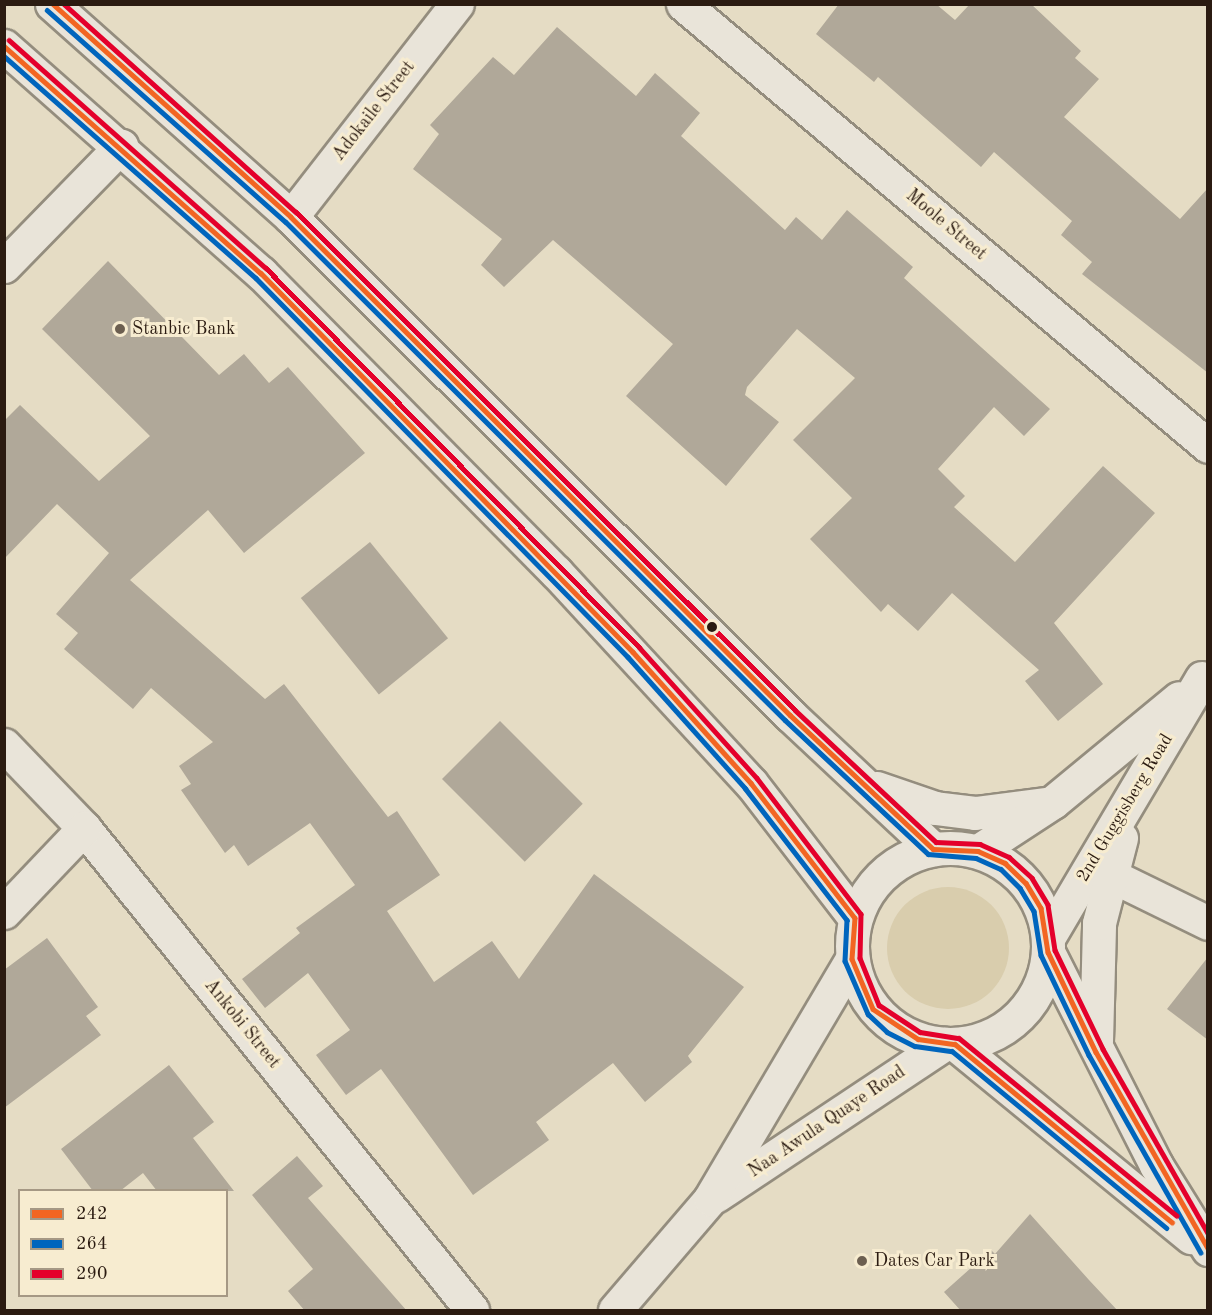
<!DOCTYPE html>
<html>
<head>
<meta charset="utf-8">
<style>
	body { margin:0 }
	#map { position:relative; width:1212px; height:1315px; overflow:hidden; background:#e5dcc4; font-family:"Old Standard TT",serif }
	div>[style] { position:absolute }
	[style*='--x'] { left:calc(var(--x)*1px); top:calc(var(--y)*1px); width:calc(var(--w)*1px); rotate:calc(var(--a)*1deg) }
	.green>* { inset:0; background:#d9cdad }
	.round { border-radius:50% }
	.building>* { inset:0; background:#b0a899; transform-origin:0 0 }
	.roads { filter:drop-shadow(2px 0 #948d7e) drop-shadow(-2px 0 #948d7e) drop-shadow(0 2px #948d7e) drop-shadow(0 -2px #948d7e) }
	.street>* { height:33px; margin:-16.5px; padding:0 16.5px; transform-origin:16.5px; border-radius:16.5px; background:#e9e4d9 }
	.secondary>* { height:33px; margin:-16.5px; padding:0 16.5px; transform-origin:16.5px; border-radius:16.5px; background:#e9e4d9 }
	.secondary>.ring { margin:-16.5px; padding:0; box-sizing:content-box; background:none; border:33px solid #e9e4d9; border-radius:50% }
	.bus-1>* { height:4.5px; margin:-2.25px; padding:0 2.25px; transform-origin:2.25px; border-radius:2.25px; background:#f26522 }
	.bus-2>* { height:4.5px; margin:-2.25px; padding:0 2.25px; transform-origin:2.25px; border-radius:2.25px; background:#0065bd }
	.bus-3>* { height:4.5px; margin:-2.25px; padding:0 2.25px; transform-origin:2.25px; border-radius:2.25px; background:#e4002b }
	.dots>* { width:16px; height:16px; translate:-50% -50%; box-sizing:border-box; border:3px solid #f7ecd0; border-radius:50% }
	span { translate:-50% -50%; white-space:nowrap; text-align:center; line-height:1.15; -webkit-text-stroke:6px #f7ecd0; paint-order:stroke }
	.street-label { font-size:18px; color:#2b1b11 }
	.poi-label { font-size:18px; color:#2b1b11 }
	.left { translate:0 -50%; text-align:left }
	.frame { position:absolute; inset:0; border:6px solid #2b1b11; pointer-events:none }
	.legend { position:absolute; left:18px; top:1189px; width:210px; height:108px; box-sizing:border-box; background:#f7ecd0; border:2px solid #a59884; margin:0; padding:8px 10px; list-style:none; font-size:18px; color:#2b1b11 }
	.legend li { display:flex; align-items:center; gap:12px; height:30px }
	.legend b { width:30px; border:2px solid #a59884 }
</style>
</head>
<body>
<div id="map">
	<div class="green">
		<div class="round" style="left:887px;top:887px;width:122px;height:122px"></div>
	</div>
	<div class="building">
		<div style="clip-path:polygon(839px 4px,936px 4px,955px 20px,970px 4px,1031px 4px,1081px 51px,1075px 58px,1099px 79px,1064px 117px,1180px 219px,1208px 188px,1208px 373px,1082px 274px,1092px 262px,1061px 235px,1072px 221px,994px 152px,981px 167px,878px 77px,874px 82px,816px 34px)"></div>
		<div style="clip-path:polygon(557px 27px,636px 96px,655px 73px,700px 113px,681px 136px,785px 230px,796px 217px,822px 240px,847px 210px,913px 267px,904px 278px,1050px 409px,1024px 436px,994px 407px,938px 469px,965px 496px,954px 507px,1015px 562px,1103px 466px,1155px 513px,1054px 623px,1103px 684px,1058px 721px,1025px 681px,1039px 670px,952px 593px,918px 631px,888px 604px,881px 612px,810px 539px,852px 498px,793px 440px,855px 378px,797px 329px,747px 387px,745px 395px,779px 422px,726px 486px,626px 396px,673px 344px,553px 240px,504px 287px,481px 265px,502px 239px,413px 169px,439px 134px,430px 125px,493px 57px,514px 75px)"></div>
		<div style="clip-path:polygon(108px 261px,219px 375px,244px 354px,269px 383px,288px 367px,365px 453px,244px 553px,208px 510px,130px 580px,265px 699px,284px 684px,388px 817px,397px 811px,440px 875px,387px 911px,434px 982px,492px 941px,519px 979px,594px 874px,744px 987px,688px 1056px,692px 1062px,645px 1102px,613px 1063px,536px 1122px,549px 1140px,473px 1195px,381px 1069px,346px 1095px,316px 1055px,350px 1030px,308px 973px,265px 1008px,242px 979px,300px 933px,296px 928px,355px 885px,310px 823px,248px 866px,234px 845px,225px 853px,181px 790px,191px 784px,179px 766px,213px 742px,151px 688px,133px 709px,64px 649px,78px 633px,56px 614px,109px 553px,57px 504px,4px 559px,4px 421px,20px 405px,99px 481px,150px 436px,42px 329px)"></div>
		<div style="left:370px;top:542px;width:124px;height:89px;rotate:51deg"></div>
		<div style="left:500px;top:721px;width:117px;height:82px;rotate:45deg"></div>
		<div style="clip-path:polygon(47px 938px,98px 1007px,86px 1016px,101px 1035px,4px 1108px,4px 970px)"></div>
		<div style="clip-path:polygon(1208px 957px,1208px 1040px,1167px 1009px)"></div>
		<div style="clip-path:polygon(169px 1065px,214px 1122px,193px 1138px,234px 1191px,157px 1191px,143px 1173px,120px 1191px,93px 1191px,61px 1149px)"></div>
		<div style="clip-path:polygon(297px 1156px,323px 1186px,308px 1198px,407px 1311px,305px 1311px,288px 1291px,313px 1269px,252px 1195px)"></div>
		<div style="clip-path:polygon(1030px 1214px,1089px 1280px,1118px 1311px,961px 1311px,944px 1292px,991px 1250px,995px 1254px)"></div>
	</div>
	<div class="roads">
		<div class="street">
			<div style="--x:683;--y:4;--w:686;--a:40.09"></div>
			<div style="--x:291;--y:217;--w:270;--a:-52.1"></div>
			<div style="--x:4;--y:266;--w:168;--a:-45.7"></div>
			<div style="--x:4;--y:745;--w:115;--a:46.1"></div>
			<div style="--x:84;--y:828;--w:619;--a:51.17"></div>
			<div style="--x:1108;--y:874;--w:111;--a:26.1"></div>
			<div style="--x:4;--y:912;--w:116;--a:-46.4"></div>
			<div style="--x:717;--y:1195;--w:273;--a:-33.6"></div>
			<div style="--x:615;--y:1310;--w:146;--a:-49.4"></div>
			<div style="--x:710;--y:1199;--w:279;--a:-59.4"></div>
		</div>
		<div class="secondary">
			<div style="--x:52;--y:4;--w:320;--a:41.7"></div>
			<div style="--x:291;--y:217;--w:705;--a:44.94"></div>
			<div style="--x:790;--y:715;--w:196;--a:43.1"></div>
			<div style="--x:4;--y:46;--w:343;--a:41.5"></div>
			<div style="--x:261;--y:273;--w:420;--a:45.4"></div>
			<div style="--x:556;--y:572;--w:287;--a:47.3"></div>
			<div style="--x:751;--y:783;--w:170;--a:52.4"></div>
			<div style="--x:877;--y:788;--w:61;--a:19"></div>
			<div style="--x:935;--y:808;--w:40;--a:7.1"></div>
			<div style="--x:975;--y:813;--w:72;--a:-7.2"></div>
			<div class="ring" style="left:852px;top:848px;width:163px;height:163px"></div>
			<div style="--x:978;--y:851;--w:90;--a:-33.2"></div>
			<div style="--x:1053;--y:802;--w:163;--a:-39.5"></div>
			<div style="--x:1048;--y:938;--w:302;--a:-59.4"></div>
			<div style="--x:1048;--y:952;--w:239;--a:63.1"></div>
			<div style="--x:1156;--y:1165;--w:99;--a:58.2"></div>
			<div style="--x:1096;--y:1041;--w:118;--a:-88.5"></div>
			<div style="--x:1099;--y:923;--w:88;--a:-75.5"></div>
			<div style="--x:955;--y:1044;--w:305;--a:39.3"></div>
		</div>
	</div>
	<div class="bus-1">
		<div style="--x:53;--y:4;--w:319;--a:41.8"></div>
		<div style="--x:291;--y:217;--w:705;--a:44.94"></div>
		<div style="--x:790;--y:715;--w:196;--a:43.1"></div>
		<div style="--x:933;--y:849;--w:45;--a:2.5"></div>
		<div style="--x:978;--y:851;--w:30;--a:24"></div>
		<div style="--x:1005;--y:863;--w:29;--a:44"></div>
		<div style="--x:1026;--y:883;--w:29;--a:59"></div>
		<div style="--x:1041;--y:908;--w:45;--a:81"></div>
		<div style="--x:1048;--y:952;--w:111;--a:64.4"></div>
		<div style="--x:1096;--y:1052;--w:226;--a:60.3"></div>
		<div style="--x:4;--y:46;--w:343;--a:41.5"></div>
		<div style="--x:261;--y:273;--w:531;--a:45.53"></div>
		<div style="--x:633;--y:652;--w:176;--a:48"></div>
		<div style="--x:751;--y:783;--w:170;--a:52.4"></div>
		<div style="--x:855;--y:918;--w:41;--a:94.2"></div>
		<div style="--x:852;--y:959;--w:54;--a:67.2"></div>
		<div style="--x:873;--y:1009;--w:54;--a:33.7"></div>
		<div style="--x:918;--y:1039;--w:37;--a:8"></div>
		<div style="--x:955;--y:1044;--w:281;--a:39.4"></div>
	</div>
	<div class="bus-2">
		<div style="--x:47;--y:10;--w:319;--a:41.6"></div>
		<div style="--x:286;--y:222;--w:705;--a:44.94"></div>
		<div style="--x:785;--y:720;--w:196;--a:43.1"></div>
		<div style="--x:928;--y:854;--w:48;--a:4.8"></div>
		<div style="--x:976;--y:858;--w:27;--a:24"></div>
		<div style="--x:1001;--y:869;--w:27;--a:45"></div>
		<div style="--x:1020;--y:888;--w:27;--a:59"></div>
		<div style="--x:1034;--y:911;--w:45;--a:81"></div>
		<div style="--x:1041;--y:955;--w:111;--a:64.4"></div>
		<div style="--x:1089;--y:1055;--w:227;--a:60.5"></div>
		<div style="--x:4;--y:56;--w:336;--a:41.4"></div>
		<div style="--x:256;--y:278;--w:531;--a:45.53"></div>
		<div style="--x:628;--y:657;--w:176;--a:48.2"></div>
		<div style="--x:745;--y:788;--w:167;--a:52.3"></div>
		<div style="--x:847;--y:920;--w:41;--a:92.8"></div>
		<div style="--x:845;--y:961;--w:58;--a:66.5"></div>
		<div style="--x:868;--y:1014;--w:26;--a:43"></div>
		<div style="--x:887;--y:1032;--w:31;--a:27"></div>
		<div style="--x:915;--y:1046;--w:37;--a:8"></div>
		<div style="--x:952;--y:1051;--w:278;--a:39.5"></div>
	</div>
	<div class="bus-3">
		<div style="--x:64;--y:4;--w:312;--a:41.9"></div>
		<div style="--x:296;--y:212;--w:705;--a:44.94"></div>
		<div style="--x:795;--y:710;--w:193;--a:43.1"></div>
		<div style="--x:936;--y:842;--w:44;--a:2.6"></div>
		<div style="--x:980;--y:844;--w:32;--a:24"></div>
		<div style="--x:1009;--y:857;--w:31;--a:42"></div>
		<div style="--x:1032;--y:878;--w:31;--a:59"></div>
		<div style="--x:1048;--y:905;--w:46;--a:81.2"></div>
		<div style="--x:1055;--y:950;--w:110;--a:64.1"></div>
		<div style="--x:1103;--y:1049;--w:212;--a:60.3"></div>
		<div style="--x:9;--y:40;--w:344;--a:41.6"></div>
		<div style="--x:266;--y:268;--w:532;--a:45.46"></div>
		<div style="--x:639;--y:647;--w:176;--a:48"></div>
		<div style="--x:757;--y:778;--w:171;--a:52.6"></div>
		<div style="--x:861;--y:914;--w:44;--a:91.3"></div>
		<div style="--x:860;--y:958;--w:51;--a:68"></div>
		<div style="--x:879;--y:1005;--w:49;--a:33.4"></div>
		<div style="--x:920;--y:1032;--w:39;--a:9"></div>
		<div style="--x:959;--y:1038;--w:281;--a:39.2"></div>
	</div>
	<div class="dots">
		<div style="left:120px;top:329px;background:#6c5f50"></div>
		<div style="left:712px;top:627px;background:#2b1b11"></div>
		<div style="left:862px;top:1261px;background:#6c5f50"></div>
	</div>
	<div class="street-label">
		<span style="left:374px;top:111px;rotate:-52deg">Adokaile Street</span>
		<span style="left:946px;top:225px;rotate:40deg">Moole Street</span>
		<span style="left:1125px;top:808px;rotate:-59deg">2nd Guggisberg Road</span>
		<span style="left:242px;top:1024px;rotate:51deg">Ankobi Street</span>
		<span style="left:827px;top:1122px;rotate:-34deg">Naa Awula Quaye Road</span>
	</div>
	<div class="poi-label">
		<span class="left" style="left:132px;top:329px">Stanbic Bank</span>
		<span class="left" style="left:874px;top:1261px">Dates Car Park</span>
	</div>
	<div class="frame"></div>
	<ul class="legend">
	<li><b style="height:8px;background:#f26522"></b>242</li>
	<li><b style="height:8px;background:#0065bd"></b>264</li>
	<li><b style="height:8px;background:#e4002b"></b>290</li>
	</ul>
</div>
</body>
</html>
